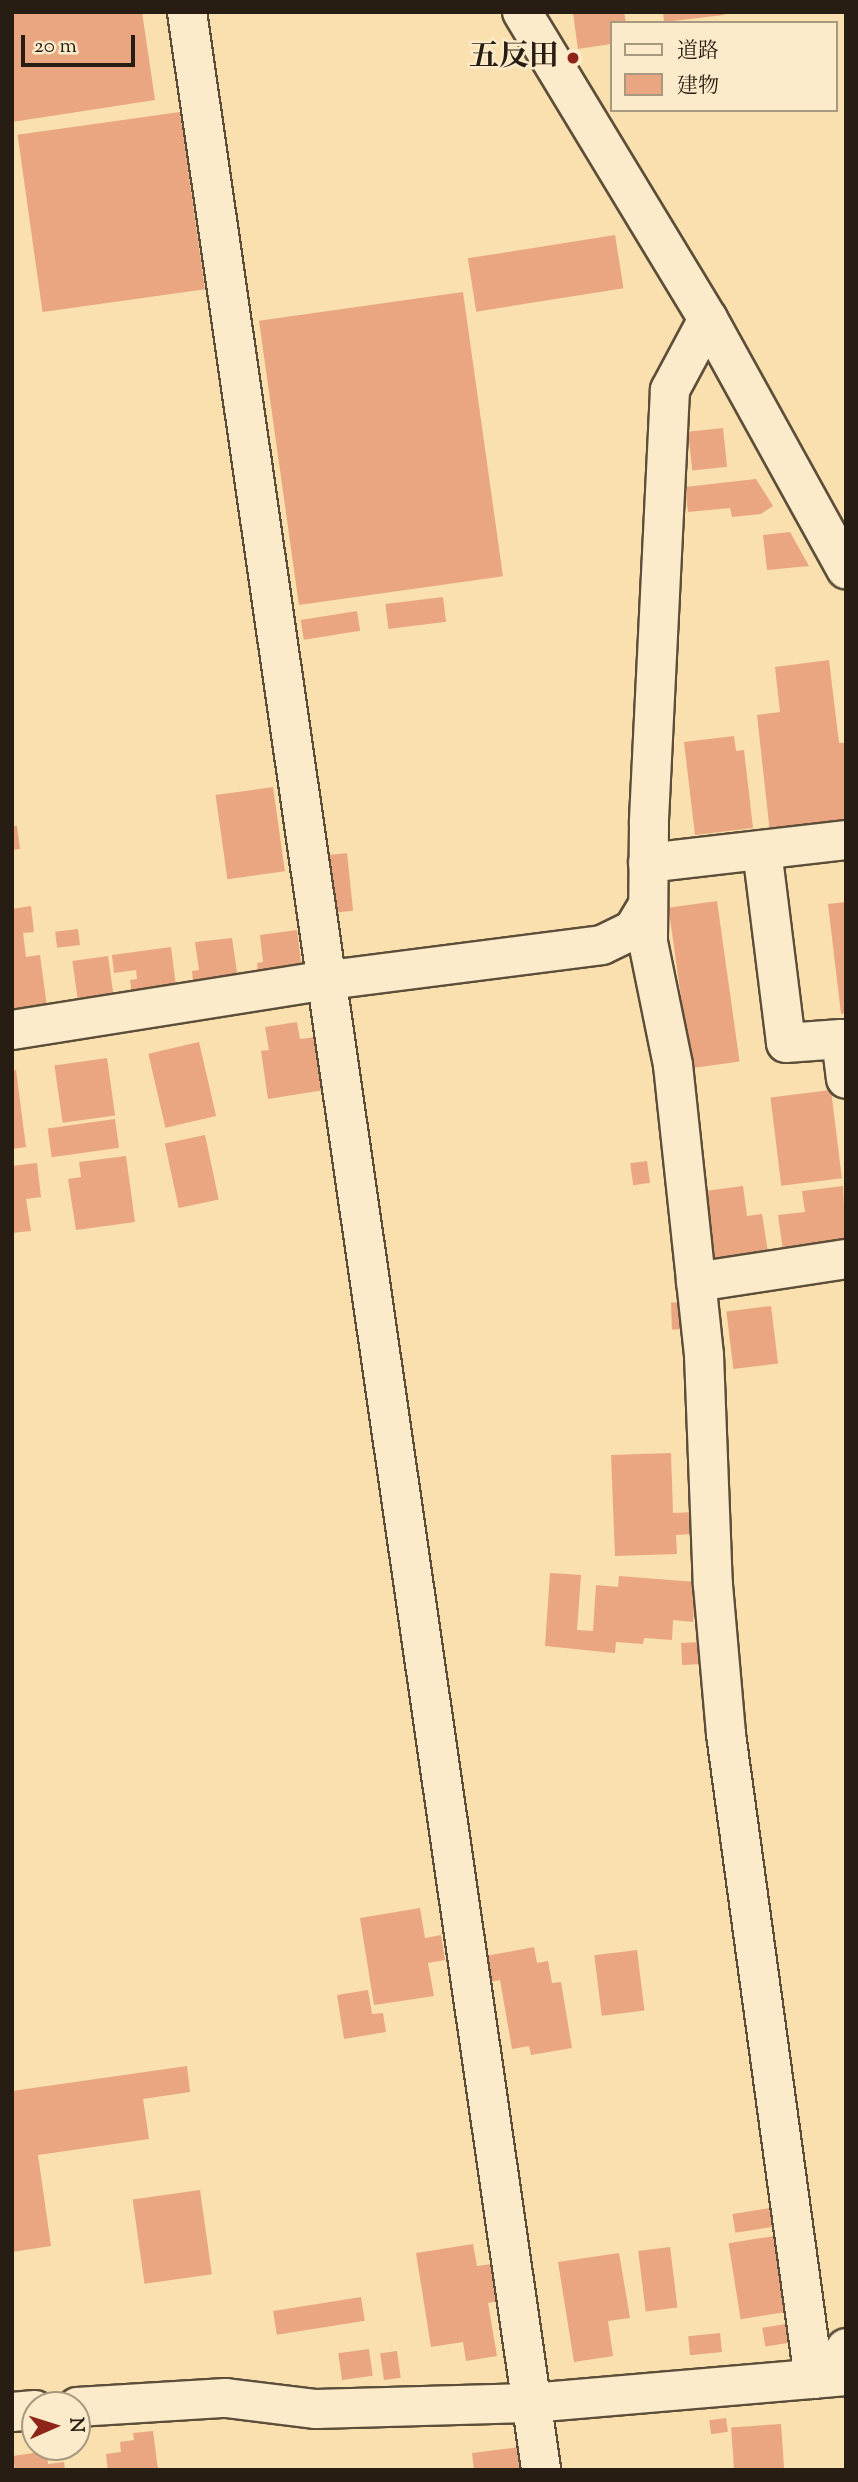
<!DOCTYPE html>
<html>
<head>
<meta charset="utf-8">
<style>
	body { margin:0 }
	#map { position:relative; width:858px; height:2482px; overflow:hidden; background:#f9e0ae; font-family:"Sorts Mill Goudy","Noto Serif JP",serif }
	div>[style] { position:absolute }
	[style*='--x'] { left:calc(var(--x)*1px); top:calc(var(--y)*1px); width:calc(var(--w)*1px); rotate:calc(var(--a)*1deg) }
	.building>* { inset:0; background:#eaa681; transform-origin:0 0 }
	.roads { filter:drop-shadow(2px 0 #5c4e39) drop-shadow(-2px 0 #5c4e39) drop-shadow(0 2px #5c4e39) drop-shadow(0 -2px #5c4e39) }
	.minor>* { height:38px; margin:-19px; padding:0 19px; transform-origin:19px; border-radius:19px; background:#fbebca }
	.tertiary>* { height:38px; margin:-19px; padding:0 19px; transform-origin:19px; border-radius:19px; background:#fbebca }
	.dots>* { width:19px; height:19px; translate:-50% -50%; box-sizing:border-box; border:4px solid #fbebca; border-radius:50% }
	span { translate:-50% -50%; white-space:nowrap; text-align:center; line-height:1.15; -webkit-text-stroke:5px #fbebca; paint-order:stroke }
	.poi-label { font-size:30px; color:#271d12; font-weight:700 }
	.right { translate:-100% -50%; text-align:right }
	.frame { position:absolute; inset:0; border:14px solid #271d12; pointer-events:none }
	.legend { position:absolute; left:610px; top:21px; width:228px; height:91px; box-sizing:border-box; background:#fbebca; border:2px solid #a69980; margin:0; padding:9px 12px; list-style:none; font-size:21px; color:#271d12 }
	.legend li { display:flex; align-items:center; gap:14px; height:35px }
	.legend b { width:35px; border:2px solid #a69980 }
	.north { position:absolute; left:21px; top:2391px; width:70px; height:70px; box-sizing:border-box; background:#fbebca; border:2px solid #a69980; border-radius:50%; rotate:87deg; font-size:19px; font-weight:700; line-height:28px; text-align:center; color:#271d12 }
	.north::after { content:''; display:block; margin:auto; width:24px; height:32px; background:#8f2418; clip-path:polygon(50% 0,100% 100%,50% 72%,0 100%) }
	.scale { position:absolute; left:21px; top:35px; width:114px; height:32px; box-sizing:border-box; border:4px solid #271d12; border-top:0; padding-left:9px; font-size:21px; line-height:24px; white-space:nowrap; color:#271d12; -webkit-text-stroke:5px #fbebca; paint-order:stroke }
</style>
</head>
<body>
<div id="map">
	<div class="building">
		<div style="clip-path:polygon(12px 12px,142px 12px,155px 100px,12px 122px)"></div>
		<div style="clip-path:polygon(624px 12px,626px 23px,611px 23px,611px 44px,578px 49px,573px 13px)"></div>
		<div style="clip-path:polygon(663px 12px,724px 12px,724px 15px,664px 22px)"></div>
		<div style="left:180px;top:112px;width:179px;height:164px;rotate:82deg"></div>
		<div style="left:615px;top:235px;width:54px;height:149px;rotate:81deg"></div>
		<div style="left:463px;top:292px;width:287px;height:206px;rotate:82deg"></div>
		<div style="left:723px;top:428px;width:39px;height:35px;rotate:84deg"></div>
		<div style="clip-path:polygon(756px 479px,773px 506px,761px 514px,732px 517px,730px 508px,688px 512px,685px 487px)"></div>
		<div style="clip-path:polygon(790px 532px,809px 566px,767px 570px,763px 535px)"></div>
		<div style="left:443px;top:597px;width:25px;height:58px;rotate:83deg"></div>
		<div style="left:357px;top:611px;width:20px;height:57px;rotate:81deg"></div>
		<div style="clip-path:polygon(829px 660px,839px 743px,846px 743px,846px 825px,770px 833px,757px 715px,780px 712px,775px 667px)"></div>
		<div style="clip-path:polygon(734px 736px,736px 751px,744px 750px,753px 828px,695px 835px,684px 742px)"></div>
		<div style="left:273px;top:787px;width:85px;height:58px;rotate:82deg"></div>
		<div style="clip-path:polygon(12px 826px,17px 826px,20px 849px,12px 850px)"></div>
		<div style="left:347px;top:853px;width:58px;height:21px;rotate:84deg"></div>
		<div style="left:717px;top:901px;width:162px;height:49px;rotate:82deg"></div>
		<div style="clip-path:polygon(846px 902px,846px 1013px,841px 1014px,828px 904px)"></div>
		<div style="clip-path:polygon(31px 906px,34px 932px,23px 933px,26px 957px,40px 955px,47px 1007px,12px 1020px,12px 909px)"></div>
		<div style="left:78px;top:929px;width:16px;height:23px;rotate:83deg"></div>
		<div style="clip-path:polygon(297px 930px,303px 978px,259px 984px,257px 963px,263px 962px,260px 935px)"></div>
		<div style="clip-path:polygon(232px 938px,239px 986px,194px 991px,192px 971px,199px 970px,195px 942px)"></div>
		<div style="clip-path:polygon(171px 947px,177px 995px,133px 1001px,130px 980px,137px 979px,136px 970px,114px 973px,112px 955px)"></div>
		<div style="left:108px;top:956px;width:49px;height:36px;rotate:82deg"></div>
		<div style="clip-path:polygon(297px 1022px,300px 1039px,316px 1037px,324px 1090px,268px 1099px,261px 1051px,269px 1050px,265px 1027px)"></div>
		<div style="left:199px;top:1042px;width:76px;height:52px;rotate:77deg"></div>
		<div style="left:107px;top:1058px;width:58px;height:53px;rotate:82deg"></div>
		<div style="clip-path:polygon(16px 1070px,26px 1147px,12px 1149px,12px 1071px)"></div>
		<div style="left:831px;top:1090px;width:89px;height:61px;rotate:83deg"></div>
		<div style="left:115px;top:1119px;width:29px;height:68px;rotate:82deg"></div>
		<div style="left:205px;top:1135px;width:66px;height:41px;rotate:78deg"></div>
		<div style="clip-path:polygon(126px 1156px,135px 1222px,76px 1230px,68px 1179px,81px 1177px,79px 1162px)"></div>
		<div style="left:647px;top:1161px;width:22px;height:17px;rotate:82deg"></div>
		<div style="clip-path:polygon(37px 1163px,41px 1197px,26px 1199px,31px 1231px,12px 1233px,12px 1166px)"></div>
		<div style="clip-path:polygon(743px 1186px,747px 1216px,762px 1214px,769px 1259px,715px 1266px,705px 1191px)"></div>
		<div style="clip-path:polygon(843px 1186px,846px 1249px,784px 1258px,778px 1215px,805px 1212px,802px 1191px)"></div>
		<div style="left:685px;top:1302px;width:27px;height:14px;rotate:88deg"></div>
		<div style="left:771px;top:1306px;width:58px;height:45px;rotate:83deg"></div>
		<div style="clip-path:polygon(671px 1453px,673px 1513px,694px 1512px,695px 1534px,676px 1535px,677px 1554px,615px 1556px,611px 1455px)"></div>
		<div style="clip-path:polygon(550px 1573px,581px 1575px,577px 1630px,593px 1631px,596px 1585px,618px 1587px,619px 1576px,696px 1582px,693px 1622px,673px 1620px,672px 1640px,644px 1638px,643px 1644px,616px 1642px,615px 1653px,545px 1646px)"></div>
		<div style="left:701px;top:1642px;width:22px;height:20px;rotate:87deg"></div>
		<div style="clip-path:polygon(420px 1908px,425px 1938px,441px 1935px,445px 1960px,428px 1963px,434px 1996px,374px 2005px,360px 1918px)"></div>
		<div style="clip-path:polygon(534px 1947px,537px 1963px,548px 1961px,552px 1983px,561px 1982px,572px 2048px,531px 2055px,529px 2046px,512px 2049px,500px 1980px,490px 1982px,486px 1956px)"></div>
		<div style="left:637px;top:1950px;width:61px;height:43px;rotate:83deg"></div>
		<div style="clip-path:polygon(368px 1990px,372px 2014px,383px 2013px,386px 2032px,344px 2039px,337px 1995px)"></div>
		<div style="clip-path:polygon(187px 2066px,190px 2092px,143px 2099px,149px 2139px,38px 2155px,51px 2246px,12px 2252px,12px 2091px)"></div>
		<div style="left:200px;top:2190px;width:85px;height:68px;rotate:82deg"></div>
		<div style="left:770px;top:2208px;width:19px;height:38px;rotate:81deg"></div>
		<div style="left:774px;top:2236px;width:77px;height:46px;rotate:81deg"></div>
		<div style="clip-path:polygon(473px 2244px,477px 2266px,492px 2264px,499px 2301px,488px 2303px,497px 2356px,466px 2361px,463px 2342px,431px 2347px,416px 2253px)"></div>
		<div style="left:670px;top:2247px;width:61px;height:32px;rotate:83deg"></div>
		<div style="clip-path:polygon(619px 2253px,630px 2318px,608px 2321px,613px 2356px,574px 2362px,558px 2262px)"></div>
		<div style="left:361px;top:2297px;width:24px;height:89px;rotate:81deg"></div>
		<div style="left:786px;top:2324px;width:19px;height:24px;rotate:81deg"></div>
		<div style="left:720px;top:2333px;width:19px;height:32px;rotate:84deg"></div>
		<div style="left:369px;top:2349px;width:27px;height:31px;rotate:82deg"></div>
		<div style="left:397px;top:2351px;width:27px;height:17px;rotate:82deg"></div>
		<div style="left:726px;top:2418px;width:14px;height:17px;rotate:82deg"></div>
		<div style="left:781px;top:2424px;width:46px;height:50px;rotate:86deg"></div>
		<div style="clip-path:polygon(153px 2431px,158px 2470px,108px 2470px,106px 2454px,121px 2452px,120px 2442px,134px 2440px,133px 2433px)"></div>
		<div style="clip-path:polygon(520px 2447px,523px 2470px,474px 2470px,472px 2453px)"></div>
		<div style="clip-path:polygon(47px 2451px,48px 2464px,64px 2462px,65px 2470px,15px 2470px,13px 2456px)"></div>
	</div>
	<div class="roads">
		<div class="minor">
			<div style="--x:187;--y:12;--w:2483;--a:81.8"></div>
			<div style="--x:708;--y:319;--w:81;--a:118.2"></div>
			<div style="--x:670;--y:390;--w:434;--a:92.8"></div>
			<div style="--x:649;--y:823;--w:119;--a:90.5"></div>
			<div style="--x:648;--y:942;--w:126;--a:78.5"></div>
			<div style="--x:673;--y:1065;--w:292;--a:83.9"></div>
			<div style="--x:704;--y:1355;--w:230;--a:87.8"></div>
			<div style="--x:713;--y:1585;--w:150;--a:85"></div>
			<div style="--x:726;--y:1734;--w:651;--a:82.23"></div>
			<div style="--x:762;--y:850;--w:194;--a:82.9"></div>
			<div style="--x:786;--y:1043;--w:55;--a:-4.2"></div>
			<div style="--x:841;--y:1039;--w:40;--a:82.9"></div>
			<div style="--x:648;--y:863;--w:199;--a:-6.6"></div>
			<div style="--x:12;--y:1030;--w:321;--a:-9"></div>
			<div style="--x:329;--y:980;--w:275;--a:-7.3"></div>
			<div style="--x:602;--y:945;--w:34;--a:-26"></div>
			<div style="--x:633;--y:930;--w:29;--a:-59"></div>
			<div style="--x:696;--y:1282;--w:152;--a:-8.7"></div>
			<div style="--x:828;--y:2377;--w:34;--a:-58"></div>
		</div>
		<div class="tertiary">
			<div style="--x:522;--y:12;--w:359;--a:58.8"></div>
			<div style="--x:708;--y:319;--w:286;--a:61.1"></div>
			<div style="--x:77;--y:2407;--w:149;--a:-3.5"></div>
			<div style="--x:226;--y:2398;--w:91;--a:7"></div>
			<div style="--x:316;--y:2409;--w:215;--a:-1.6"></div>
			<div style="--x:531;--y:2403;--w:316;--a:-4.9"></div>
			<div style="--x:12;--y:2412;--w:23;--a:-5"></div>
		</div>
	</div>
	<div class="dots">
		<div style="left:573px;top:58px;background:#8f2418"></div>
	</div>
	<div class="poi-label">
		<span class="right" style="left:559px;top:58px">五反田</span>
	</div>
	<div class="frame"></div>
	<ul class="legend">
	<li><b style="height:9px;background:#fbebca"></b>道路</li>
	<li><b style="height:19px;background:#eaa681"></b>建物</li>
	</ul>
	<div class="north">N</div>
	<div class="scale">20 m</div>
</div>
</body>
</html>
